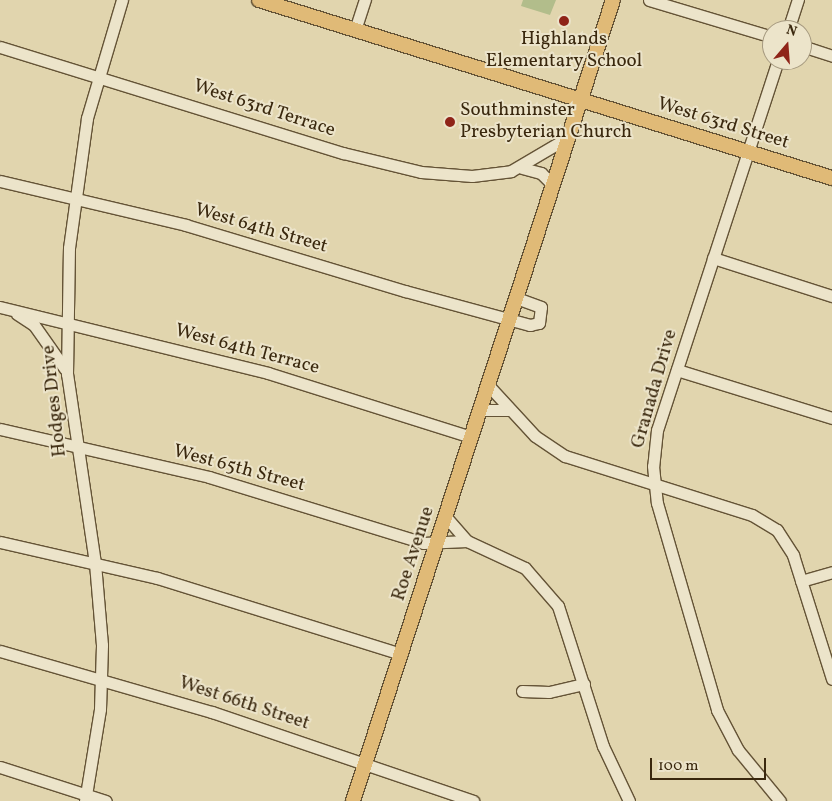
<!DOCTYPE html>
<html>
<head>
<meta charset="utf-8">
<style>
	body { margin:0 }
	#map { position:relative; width:832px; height:801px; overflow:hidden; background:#e1d5ae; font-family:Vollkorn,serif }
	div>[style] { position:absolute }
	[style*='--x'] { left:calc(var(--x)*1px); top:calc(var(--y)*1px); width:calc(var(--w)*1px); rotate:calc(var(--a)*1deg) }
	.green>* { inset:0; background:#b2bd8b }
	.roads { filter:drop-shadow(1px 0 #645336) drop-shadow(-1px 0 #645336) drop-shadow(0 1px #645336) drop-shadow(0 -1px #645336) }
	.minor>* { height:11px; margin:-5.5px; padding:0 5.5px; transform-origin:5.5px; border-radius:5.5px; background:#ece4ca }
	.major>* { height:14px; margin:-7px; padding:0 7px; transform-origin:7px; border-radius:7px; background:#e0ba77 }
	.dots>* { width:14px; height:14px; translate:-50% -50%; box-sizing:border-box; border:2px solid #ece4ca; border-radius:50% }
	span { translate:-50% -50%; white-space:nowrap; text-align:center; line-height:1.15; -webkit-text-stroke:4px #ece4ca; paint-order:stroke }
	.poi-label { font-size:19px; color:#3a280e }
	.left { translate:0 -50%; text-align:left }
	.street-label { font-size:19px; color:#3a280e }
	.north { position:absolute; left:762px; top:20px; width:50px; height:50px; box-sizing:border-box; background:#ece4ca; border:1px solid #a5997f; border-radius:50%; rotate:18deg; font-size:14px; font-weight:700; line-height:20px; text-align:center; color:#3a280e }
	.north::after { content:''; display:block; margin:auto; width:18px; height:22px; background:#8f2418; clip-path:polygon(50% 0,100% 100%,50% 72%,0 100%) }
	.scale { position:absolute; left:650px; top:758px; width:116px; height:22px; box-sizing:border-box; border:2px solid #3a280e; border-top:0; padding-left:6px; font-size:15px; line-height:18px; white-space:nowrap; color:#3a280e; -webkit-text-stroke:4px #ece4ca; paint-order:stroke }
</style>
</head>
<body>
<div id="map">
	<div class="green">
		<div style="clip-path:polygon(523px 0,556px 0,550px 15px,521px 6px)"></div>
	</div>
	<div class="roads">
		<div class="minor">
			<div style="--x:649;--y:0;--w:128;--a:16.7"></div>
			<div style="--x:355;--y:30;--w:32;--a:-72"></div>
			<div style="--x:788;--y:30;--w:32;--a:-72"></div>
			<div style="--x:802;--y:46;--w:32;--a:18"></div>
			<div style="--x:0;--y:47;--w:359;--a:17.2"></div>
			<div style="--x:343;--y:153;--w:80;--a:13.7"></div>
			<div style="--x:421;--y:172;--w:51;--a:4.5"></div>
			<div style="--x:472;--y:176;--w:39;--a:-7"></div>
			<div style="--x:511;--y:171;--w:65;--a:-30.5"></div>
			<div style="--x:778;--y:60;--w:389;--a:108.1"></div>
			<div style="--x:657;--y:430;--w:36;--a:96"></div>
			<div style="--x:653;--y:466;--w:37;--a:84"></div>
			<div style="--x:657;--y:503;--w:216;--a:73.8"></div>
			<div style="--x:717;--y:710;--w:45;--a:62.3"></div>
			<div style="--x:738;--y:750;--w:66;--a:50.5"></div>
			<div style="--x:522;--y:168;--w:20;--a:15"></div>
			<div style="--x:541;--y:173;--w:16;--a:45"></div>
			<div style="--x:0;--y:181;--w:191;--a:13.3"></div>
			<div style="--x:186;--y:225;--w:229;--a:16.8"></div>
			<div style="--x:405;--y:291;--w:130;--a:15.2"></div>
			<div style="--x:530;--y:325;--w:9;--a:-13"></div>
			<div style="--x:539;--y:323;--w:16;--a:-83"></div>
			<div style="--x:541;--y:307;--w:27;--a:-160"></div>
			<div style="--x:713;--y:258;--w:125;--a:17.7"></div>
			<div style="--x:0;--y:307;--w:276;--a:13.8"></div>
			<div style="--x:268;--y:373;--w:213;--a:17.5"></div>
			<div style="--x:17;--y:314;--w:20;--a:33"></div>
			<div style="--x:34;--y:325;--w:54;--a:54.8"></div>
			<div style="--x:677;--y:370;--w:162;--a:17.2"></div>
			<div style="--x:488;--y:385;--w:69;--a:47.3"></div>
			<div style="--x:535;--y:436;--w:36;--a:34"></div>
			<div style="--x:565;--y:456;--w:196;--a:17.5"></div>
			<div style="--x:752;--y:515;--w:29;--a:31"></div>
			<div style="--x:777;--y:530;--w:30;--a:57"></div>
			<div style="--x:793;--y:555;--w:130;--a:72.5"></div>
			<div style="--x:480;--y:410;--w:30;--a:0"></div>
			<div style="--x:0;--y:429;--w:214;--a:12.9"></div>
			<div style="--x:209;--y:477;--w:224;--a:17.1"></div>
			<div style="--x:423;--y:543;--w:44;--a:-2.6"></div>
			<div style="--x:446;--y:517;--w:32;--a:49"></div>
			<div style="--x:467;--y:541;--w:64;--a:25"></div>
			<div style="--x:525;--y:568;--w:50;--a:49"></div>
			<div style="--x:558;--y:606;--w:147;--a:72.2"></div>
			<div style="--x:603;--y:746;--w:61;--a:64.7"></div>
			<div style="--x:0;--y:542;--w:161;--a:12.9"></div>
			<div style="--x:157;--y:578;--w:256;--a:17.3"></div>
			<div style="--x:801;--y:581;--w:32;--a:-16"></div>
			<div style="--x:0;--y:651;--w:221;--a:16.1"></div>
			<div style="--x:212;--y:712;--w:276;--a:18.8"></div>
			<div style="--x:522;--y:691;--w:27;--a:2"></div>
			<div style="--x:549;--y:692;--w:36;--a:-13"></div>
			<div style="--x:0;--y:767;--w:111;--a:17.8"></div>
			<div style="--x:85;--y:801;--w:93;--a:-80.7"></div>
			<div style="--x:100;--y:709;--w:64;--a:-88.2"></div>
			<div style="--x:102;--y:645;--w:82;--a:-94.9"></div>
			<div style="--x:95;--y:563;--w:191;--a:-98.4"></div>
			<div style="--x:67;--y:374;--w:126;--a:-89.1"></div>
			<div style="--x:69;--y:248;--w:131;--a:-82.1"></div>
			<div style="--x:87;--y:118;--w:123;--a:-73.5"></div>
		</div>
		<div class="major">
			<div style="--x:259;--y:0;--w:600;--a:17.26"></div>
			<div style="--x:353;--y:801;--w:842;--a:-72.02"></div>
		</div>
	</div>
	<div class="dots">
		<div style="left:564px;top:21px;background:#8f2418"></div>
		<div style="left:450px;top:122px;background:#8f2418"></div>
	</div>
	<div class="poi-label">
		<span style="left:564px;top:51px">Highlands<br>Elementary School</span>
		<span class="left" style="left:460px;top:122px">Southminster<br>Presbyterian Church</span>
	</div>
	<div class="street-label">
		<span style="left:264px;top:109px;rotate:18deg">West 63rd Terrace</span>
		<span style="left:723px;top:124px;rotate:17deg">West 63rd Street</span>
		<span style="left:261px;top:229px;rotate:16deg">West 64th Street</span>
		<span style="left:247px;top:350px;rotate:15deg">West 64th Terrace</span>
		<span style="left:655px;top:389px;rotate:-74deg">Granada Drive</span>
		<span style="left:55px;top:401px;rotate:-96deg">Hodges Drive</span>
		<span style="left:239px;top:469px;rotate:15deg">West 65th Street</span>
		<span style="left:414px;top:554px;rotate:-72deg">Roe Avenue</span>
		<span style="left:244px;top:704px;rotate:18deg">West 66th Street</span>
	</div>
	<div class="north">N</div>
	<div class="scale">100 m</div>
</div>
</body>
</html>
